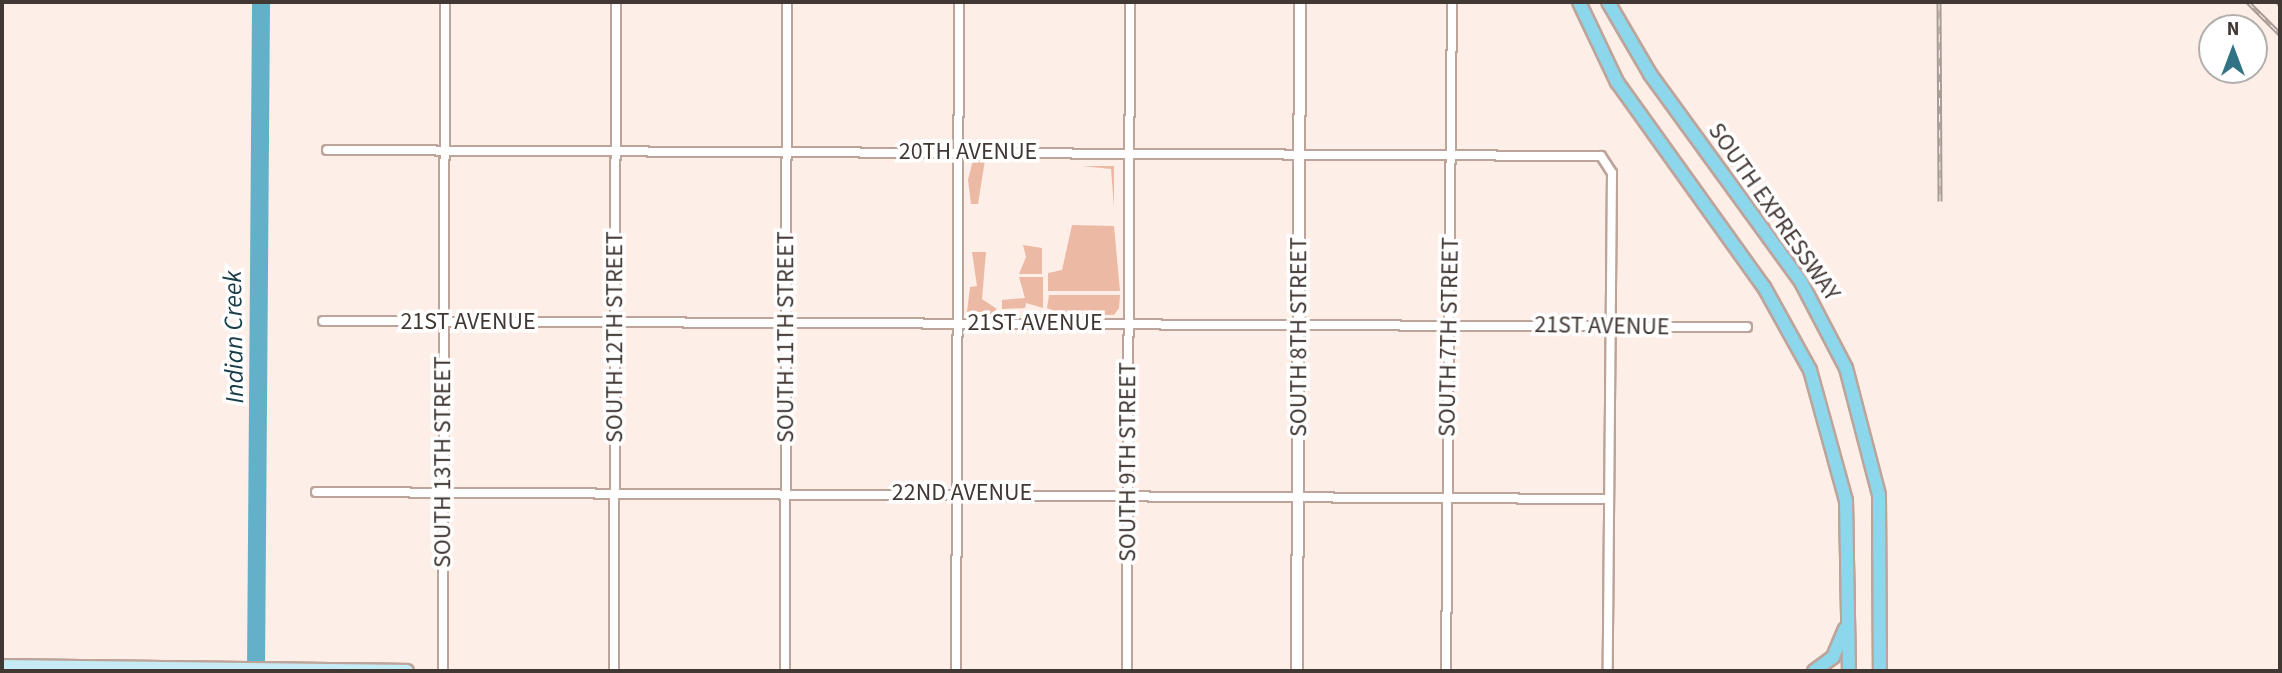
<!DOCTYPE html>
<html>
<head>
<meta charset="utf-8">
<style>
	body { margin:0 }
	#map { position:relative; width:2282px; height:673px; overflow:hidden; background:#feeee8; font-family:"Source Sans 3",sans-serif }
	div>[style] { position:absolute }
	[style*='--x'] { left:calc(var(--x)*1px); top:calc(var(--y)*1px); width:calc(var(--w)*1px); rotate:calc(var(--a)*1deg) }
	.green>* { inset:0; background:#ecb9a4 }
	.river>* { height:18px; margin:-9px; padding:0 9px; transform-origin:9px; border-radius:9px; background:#63b1c9 }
	.roads { filter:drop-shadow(2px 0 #bda49a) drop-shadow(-2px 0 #bda49a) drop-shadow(0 2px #bda49a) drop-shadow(0 -2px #bda49a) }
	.minor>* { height:8px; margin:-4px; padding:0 4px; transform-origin:4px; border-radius:4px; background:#fff }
	.tertiary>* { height:10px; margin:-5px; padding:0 5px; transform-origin:5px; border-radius:5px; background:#fff }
	.secondary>* { height:12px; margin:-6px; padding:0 6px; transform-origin:6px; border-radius:6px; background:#c5ebf5 }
	.primary>* { height:12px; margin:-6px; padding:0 6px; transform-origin:6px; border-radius:6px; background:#8cd7eb }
	.rail>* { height:5px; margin-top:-2.5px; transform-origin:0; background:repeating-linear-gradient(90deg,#fff 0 8px,#a89b96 0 16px); box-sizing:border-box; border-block:2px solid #a89b96 }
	span { translate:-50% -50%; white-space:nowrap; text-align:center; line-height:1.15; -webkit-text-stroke:7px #fff; paint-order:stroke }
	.street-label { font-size:24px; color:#413733 }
	.water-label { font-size:26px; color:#193d48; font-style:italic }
	.frame { position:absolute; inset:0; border:4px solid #413733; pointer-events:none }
	.north { position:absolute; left:2198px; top:14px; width:70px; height:70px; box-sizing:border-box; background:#fff; border:2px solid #b3afad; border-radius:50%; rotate:0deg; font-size:19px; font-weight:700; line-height:28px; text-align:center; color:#413733 }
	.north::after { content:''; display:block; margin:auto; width:24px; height:32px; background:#317285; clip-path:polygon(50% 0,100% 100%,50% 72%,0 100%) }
</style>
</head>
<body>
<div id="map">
	<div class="green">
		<div style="clip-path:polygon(973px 160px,985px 160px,978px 204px,971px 204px,968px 180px)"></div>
		<div style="clip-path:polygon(1082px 166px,1114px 166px,1114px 207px,1111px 169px)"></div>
		<div style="clip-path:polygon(1072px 225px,1114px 226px,1120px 291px,1048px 291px,1048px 273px,1062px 270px)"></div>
		<div style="clip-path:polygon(1023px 245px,1042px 248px,1042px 274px,1019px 274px,1026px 257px)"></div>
		<div style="clip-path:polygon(972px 252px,986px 252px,982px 299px,997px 309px,990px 315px,967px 312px,970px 287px,977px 286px)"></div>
		<div style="clip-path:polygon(1019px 277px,1043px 277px,1043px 308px,1026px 303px,1025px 308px,1002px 309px,1002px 300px,1025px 298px)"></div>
		<div style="clip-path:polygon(1049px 295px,1120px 295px,1119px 308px,1114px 315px,1062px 314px,1047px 308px)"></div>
	</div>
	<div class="river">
		<div style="--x:256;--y:671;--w:669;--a:-89.57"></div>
	</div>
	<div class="roads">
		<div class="minor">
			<div style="--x:327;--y:150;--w:1274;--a:0.27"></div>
			<div style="--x:1601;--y:156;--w:20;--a:57"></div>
			<div style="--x:1612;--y:173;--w:498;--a:90.5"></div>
			<div style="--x:323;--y:321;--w:1424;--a:0.24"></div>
			<div style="--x:316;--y:492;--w:1293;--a:0.31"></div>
			<div style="--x:443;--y:671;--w:669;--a:-89.83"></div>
			<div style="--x:614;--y:671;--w:669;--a:-89.83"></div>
			<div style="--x:785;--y:671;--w:669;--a:-89.83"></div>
			<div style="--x:956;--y:671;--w:669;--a:-89.74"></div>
			<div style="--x:1127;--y:671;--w:669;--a:-89.74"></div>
			<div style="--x:1446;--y:671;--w:669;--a:-89.49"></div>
		</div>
		<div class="tertiary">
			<div style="--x:1297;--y:671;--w:669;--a:-89.74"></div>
		</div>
		<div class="secondary">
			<div style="--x:2;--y:666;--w:405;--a:0.7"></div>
		</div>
		<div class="primary">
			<div style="--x:1579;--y:2;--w:89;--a:64.6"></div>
			<div style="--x:1617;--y:82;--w:252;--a:54.4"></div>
			<div style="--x:1764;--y:287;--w:95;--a:61"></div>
			<div style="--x:1810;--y:370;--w:136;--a:74.6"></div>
			<div style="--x:1846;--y:501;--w:170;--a:89"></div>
			<div style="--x:1608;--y:2;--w:83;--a:59.7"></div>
			<div style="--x:1650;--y:74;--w:257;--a:54"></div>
			<div style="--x:1801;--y:282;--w:97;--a:62.4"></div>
			<div style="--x:1846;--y:368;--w:131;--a:75.4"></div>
			<div style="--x:1879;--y:495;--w:176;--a:89.7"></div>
			<div style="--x:1814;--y:671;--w:24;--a:-36"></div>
			<div style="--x:1833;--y:657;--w:30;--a:-67"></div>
		</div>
	</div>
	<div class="rail">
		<div style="--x:1939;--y:2;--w:199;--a:89.7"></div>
		<div style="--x:2248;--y:2;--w:45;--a:45"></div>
		<div style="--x:2278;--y:2;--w:3;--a:45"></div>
	</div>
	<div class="street-label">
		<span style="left:968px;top:152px">20TH AVENUE</span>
		<span style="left:1774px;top:212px;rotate:55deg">SOUTH EXPRESSWAY</span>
		<span style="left:468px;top:322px">21ST AVENUE</span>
		<span style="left:1035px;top:323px">21ST AVENUE</span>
		<span style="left:1602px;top:326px;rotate:1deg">21ST AVENUE</span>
		<span style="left:615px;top:337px;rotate:-90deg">SOUTH 12TH STREET</span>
		<span style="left:786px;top:337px;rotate:-90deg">SOUTH 11TH STREET</span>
		<span style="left:1299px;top:337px;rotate:-90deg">SOUTH 8TH STREET</span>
		<span style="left:1449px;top:337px;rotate:-89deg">SOUTH 7TH STREET</span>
		<span style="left:443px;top:462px;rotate:-90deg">SOUTH 13TH STREET</span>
		<span style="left:1128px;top:462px;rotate:-90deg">SOUTH 9TH STREET</span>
		<span style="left:962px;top:493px">22ND AVENUE</span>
	</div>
	<div class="water-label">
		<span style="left:234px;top:337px;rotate:-91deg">Indian Creek</span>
	</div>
	<div class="frame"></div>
	<div class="north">N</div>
</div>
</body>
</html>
